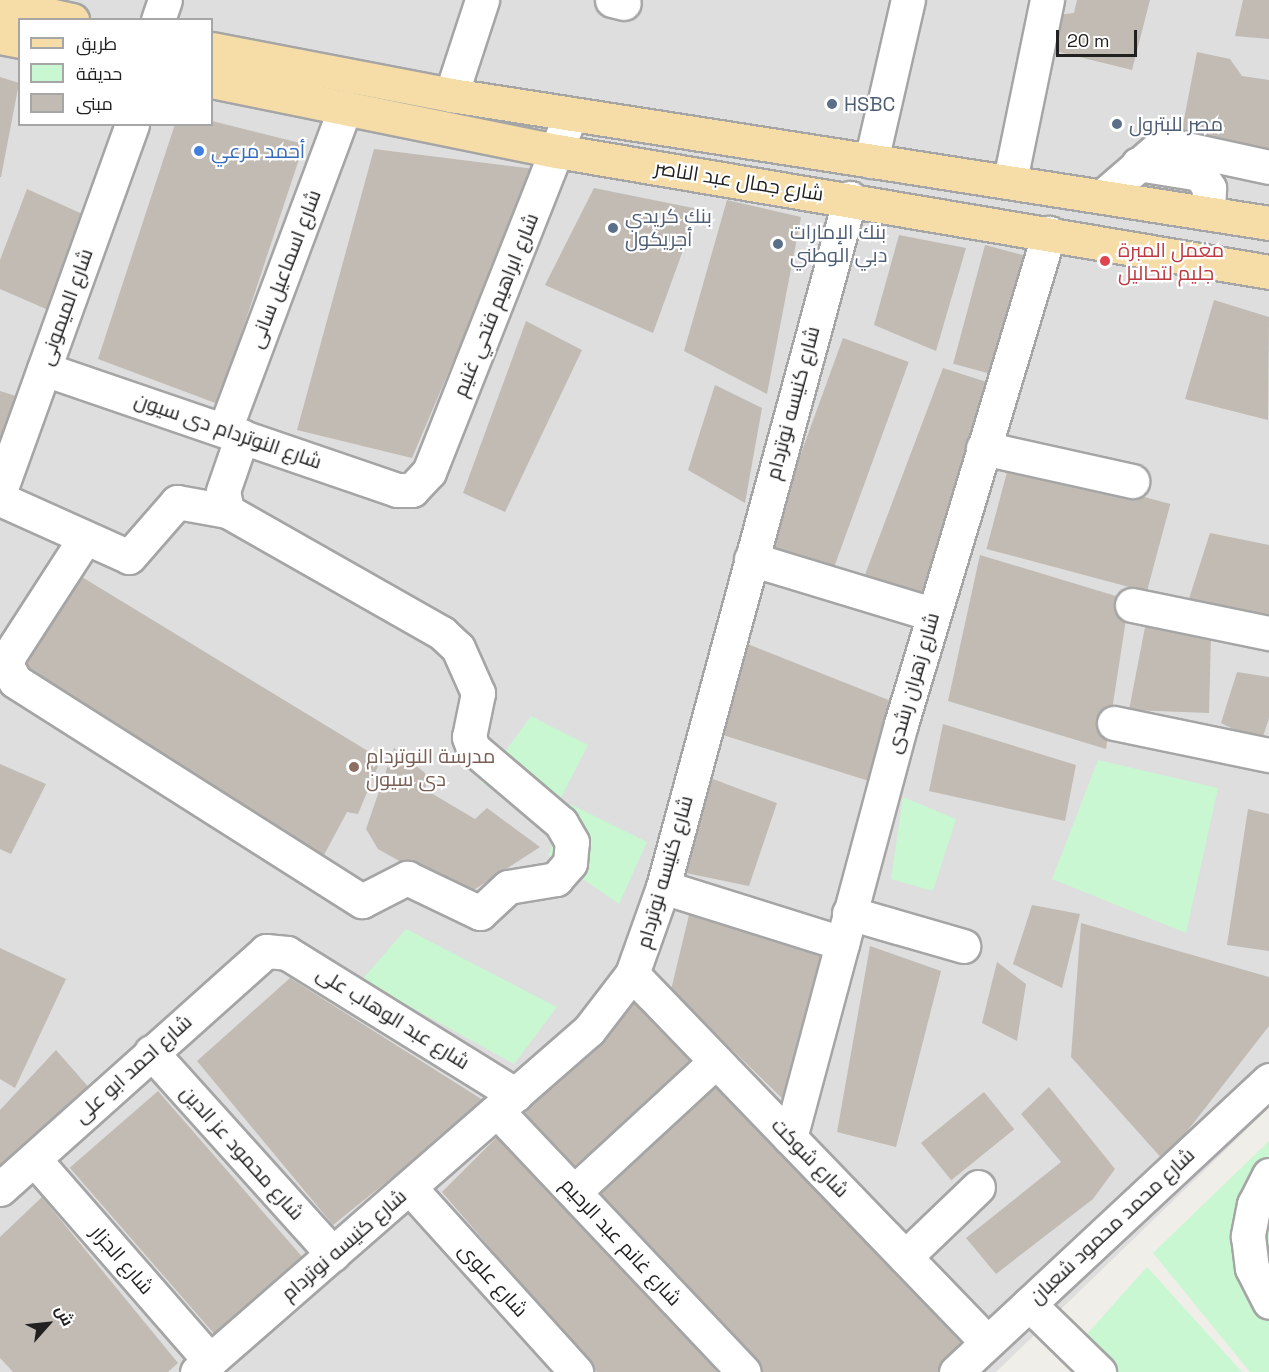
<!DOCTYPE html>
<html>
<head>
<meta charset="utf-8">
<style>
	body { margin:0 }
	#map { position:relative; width:1269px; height:1372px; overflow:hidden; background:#f0eee8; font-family:"Space Grotesk",Cairo,sans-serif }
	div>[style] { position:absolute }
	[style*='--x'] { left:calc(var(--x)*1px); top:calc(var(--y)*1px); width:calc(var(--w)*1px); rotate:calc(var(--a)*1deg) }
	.residential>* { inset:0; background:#dedede }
	.park>* { inset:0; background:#c8f7d1 }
	.building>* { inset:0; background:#c1bbb4; transform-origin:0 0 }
	.roads { filter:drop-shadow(2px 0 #a5a5a5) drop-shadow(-2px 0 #a5a5a5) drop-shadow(0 2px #a5a5a5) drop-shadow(0 -2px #a5a5a5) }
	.minor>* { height:33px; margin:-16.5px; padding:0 16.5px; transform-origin:16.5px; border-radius:16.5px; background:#fff }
	.major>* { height:33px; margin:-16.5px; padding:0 16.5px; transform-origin:16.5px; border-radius:16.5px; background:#f6dda7 }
	.dots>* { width:16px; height:16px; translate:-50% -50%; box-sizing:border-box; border:3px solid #fff; border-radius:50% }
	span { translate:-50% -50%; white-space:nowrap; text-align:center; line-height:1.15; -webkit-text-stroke:4.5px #fff; paint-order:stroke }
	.service-label { font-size:20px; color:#4e5e75 }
	.left { translate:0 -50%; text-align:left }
	.shop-label { font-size:20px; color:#366cbe }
	.street-label { font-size:20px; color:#212121 }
	.health-label { font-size:20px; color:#be3a42 }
	.education-label { font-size:20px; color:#785e54 }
	.legend { position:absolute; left:18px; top:18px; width:195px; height:108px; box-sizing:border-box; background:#fff; border:2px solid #a6a6a6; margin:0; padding:8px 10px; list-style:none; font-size:18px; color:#212121 }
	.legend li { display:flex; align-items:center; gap:12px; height:30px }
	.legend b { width:30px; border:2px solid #a6a6a6 }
	.north { position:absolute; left:18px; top:1294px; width:60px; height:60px; -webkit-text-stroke:4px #fff; paint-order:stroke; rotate:63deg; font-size:16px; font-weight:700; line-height:24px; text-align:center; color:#212121 }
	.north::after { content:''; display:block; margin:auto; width:21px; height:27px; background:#212121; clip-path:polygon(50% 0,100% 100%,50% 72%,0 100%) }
	.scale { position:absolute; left:1056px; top:30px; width:81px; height:27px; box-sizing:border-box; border:3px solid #212121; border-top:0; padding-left:8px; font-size:18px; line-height:21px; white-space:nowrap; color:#212121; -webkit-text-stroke:4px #fff; paint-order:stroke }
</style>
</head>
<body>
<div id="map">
	<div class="residential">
		<div style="clip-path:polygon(evenodd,0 0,1269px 0,1269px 1108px,996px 1372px,0 1372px,0 0,20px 20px,212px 20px,212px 124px,20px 124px,20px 20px)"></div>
	</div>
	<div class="park">
		<div style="clip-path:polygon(531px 716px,588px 745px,549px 821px,482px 783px)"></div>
		<div style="clip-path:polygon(1098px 760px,1218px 788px,1186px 933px,1052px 879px)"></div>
		<div style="clip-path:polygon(903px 797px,956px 819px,933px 891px,891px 879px)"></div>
		<div style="clip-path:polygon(570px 804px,647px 842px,619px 904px,548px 855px)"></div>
		<div style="clip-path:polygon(406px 929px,557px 1007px,514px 1064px,362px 980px)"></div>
		<div style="clip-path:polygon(1269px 1141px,1269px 1372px,1250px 1372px,1153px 1253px)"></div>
		<div style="clip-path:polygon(1147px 1267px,1242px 1372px,1108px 1372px,1078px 1344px)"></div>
	</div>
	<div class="building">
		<div style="clip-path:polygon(1077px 0,1150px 0,1132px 70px,1051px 50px,1057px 15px,1074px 13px)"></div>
		<div style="clip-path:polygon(1243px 0,1269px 0,1269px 39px,1235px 36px)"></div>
		<div style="clip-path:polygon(1197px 52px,1230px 59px,1242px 76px,1269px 80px,1269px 150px,1206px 135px,1199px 150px,1179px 145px)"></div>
		<div style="clip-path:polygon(0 77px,19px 83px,1px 177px,0 177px)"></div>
		<div style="clip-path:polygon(212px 121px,304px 144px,218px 404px,98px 359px,175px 124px)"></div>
		<div style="clip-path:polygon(374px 149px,535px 169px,412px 458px,297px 430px)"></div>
		<div style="clip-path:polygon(594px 188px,698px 209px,653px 333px,545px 285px)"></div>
		<div style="clip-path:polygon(27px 189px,89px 217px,53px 312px,0 289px,0 260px)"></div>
		<div style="clip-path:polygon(727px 200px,801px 217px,767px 394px,684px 351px)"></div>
		<div style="clip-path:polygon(899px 235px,966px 248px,936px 351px,874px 325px)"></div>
		<div style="left:985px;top:245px;width:49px;height:123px;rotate:15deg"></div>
		<div style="clip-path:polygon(1214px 300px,1269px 317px,1268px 420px,1185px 399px)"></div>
		<div style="clip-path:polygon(526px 321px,582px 350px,505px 512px,463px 493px)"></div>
		<div style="left:843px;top:338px;width:70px;height:230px;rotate:20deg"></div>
		<div style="clip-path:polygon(943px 368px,996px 385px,923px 603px,863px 580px)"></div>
		<div style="clip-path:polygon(715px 385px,762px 408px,745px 503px,688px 470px)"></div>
		<div style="clip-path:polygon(0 391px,22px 398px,0 458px)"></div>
		<div style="left:1010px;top:461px;width:166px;height:91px;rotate:15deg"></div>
		<div style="clip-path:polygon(1210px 533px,1269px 545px,1269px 624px,1187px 605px)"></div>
		<div style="clip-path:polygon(980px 555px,1129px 600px,1106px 749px,948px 701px)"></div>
		<div style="clip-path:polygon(82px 577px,381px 759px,358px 814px,347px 812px,324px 855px,21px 672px)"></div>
		<div style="clip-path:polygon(1146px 622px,1211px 636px,1209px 713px,1129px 710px)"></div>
		<div style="clip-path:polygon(745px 643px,891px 701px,869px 781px,723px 735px)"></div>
		<div style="clip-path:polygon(1237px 672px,1269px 677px,1269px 718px,1261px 743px,1221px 723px)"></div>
		<div style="clip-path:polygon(943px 724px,1076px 765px,1065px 821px,929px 791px)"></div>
		<div style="clip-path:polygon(394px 748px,425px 773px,426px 790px,475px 819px,487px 808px,540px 847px,463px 897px,378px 849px,366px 829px)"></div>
		<div style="clip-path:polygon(0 764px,46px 784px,11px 854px,0 849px)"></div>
		<div style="clip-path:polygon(705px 776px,777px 803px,749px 886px,681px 872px)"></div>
		<div style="clip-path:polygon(1248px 809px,1269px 814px,1269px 951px,1227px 945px)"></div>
		<div style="clip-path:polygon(1032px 905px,1080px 914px,1062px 988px,1013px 964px)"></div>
		<div style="clip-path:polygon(689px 915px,831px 954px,790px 1106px,671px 990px)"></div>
		<div style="clip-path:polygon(1081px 923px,1269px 977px,1269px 1026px,1164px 1161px,1071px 1057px)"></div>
		<div style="clip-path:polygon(870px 946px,941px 971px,896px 1147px,837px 1132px)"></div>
		<div style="clip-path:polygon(0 948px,66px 979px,15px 1088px,0 1079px)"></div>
		<div style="clip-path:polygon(997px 962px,1026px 984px,1017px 1041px,982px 1023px)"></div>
		<div style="clip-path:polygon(290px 978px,486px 1102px,333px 1225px,197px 1061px)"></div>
		<div style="clip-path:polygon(637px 998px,698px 1061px,566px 1173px,517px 1117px)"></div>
		<div style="clip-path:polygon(56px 1050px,91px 1090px,0 1178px,0 1110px)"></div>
		<div style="clip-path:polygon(713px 1078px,972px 1349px,948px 1372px,758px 1372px,590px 1192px)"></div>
		<div style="clip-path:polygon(1049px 1087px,1115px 1169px,1093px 1199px,996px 1274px,966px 1238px,1061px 1162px,1021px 1114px)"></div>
		<div style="left:158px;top:1091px;width:221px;height:117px;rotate:49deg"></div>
		<div style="left:984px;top:1092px;width:48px;height:81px;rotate:51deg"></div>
		<div style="clip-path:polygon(503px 1131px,728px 1372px,597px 1372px,442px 1192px)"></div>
		<div style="clip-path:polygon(42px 1197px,178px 1363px,168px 1372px,13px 1372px,0 1358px,0 1237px)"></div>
	</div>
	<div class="roads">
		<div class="minor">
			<div style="--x:612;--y:0;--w:12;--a:14"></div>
			<div style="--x:158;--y:20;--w:21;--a:-71"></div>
			<div style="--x:451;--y:95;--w:100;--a:-71.9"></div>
			<div style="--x:871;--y:161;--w:165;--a:-77.1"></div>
			<div style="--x:1138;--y:164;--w:63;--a:9.2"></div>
			<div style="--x:1200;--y:174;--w:17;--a:57"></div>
			<div style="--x:1209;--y:188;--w:25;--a:92"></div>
			<div style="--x:1010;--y:180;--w:184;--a:-78.4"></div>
			<div style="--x:1104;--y:195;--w:78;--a:-40.8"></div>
			<div style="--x:1163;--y:144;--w:108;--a:12.2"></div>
			<div style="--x:44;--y:369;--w:373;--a:18.9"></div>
			<div style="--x:397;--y:490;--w:15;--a:0"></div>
			<div style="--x:412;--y:490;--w:25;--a:-47"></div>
			<div style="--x:429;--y:472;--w:384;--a:-68.4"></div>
			<div style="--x:225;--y:429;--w:343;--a:-69.5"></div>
			<div style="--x:983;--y:448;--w:153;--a:12.5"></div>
			<div style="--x:0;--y:491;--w:390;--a:-70.2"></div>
			<div style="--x:0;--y:499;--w:141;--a:24.2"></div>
			<div style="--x:129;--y:557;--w:73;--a:-48.9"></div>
			<div style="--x:177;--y:502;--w:51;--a:10.2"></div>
			<div style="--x:85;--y:538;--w:138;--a:122.9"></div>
			<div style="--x:10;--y:654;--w:11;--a:112"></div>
			<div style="--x:6;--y:664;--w:19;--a:62"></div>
			<div style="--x:15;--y:681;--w:411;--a:32.4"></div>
			<div style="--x:362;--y:901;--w:51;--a:-27.1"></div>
			<div style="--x:407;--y:878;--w:81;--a:25.6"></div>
			<div style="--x:480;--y:913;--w:38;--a:-43"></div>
			<div style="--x:508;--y:887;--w:49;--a:-9.5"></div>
			<div style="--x:556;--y:879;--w:21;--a:-49"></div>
			<div style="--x:570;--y:863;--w:21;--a:-85"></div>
			<div style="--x:572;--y:842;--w:22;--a:-120"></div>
			<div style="--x:561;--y:823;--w:116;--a:-139.6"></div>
			<div style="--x:473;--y:748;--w:12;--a:-110"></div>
			<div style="--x:469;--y:737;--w:45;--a:-78.4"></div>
			<div style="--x:478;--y:693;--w:49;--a:-114"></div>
			<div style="--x:458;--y:648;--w:22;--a:-137"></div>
			<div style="--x:442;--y:633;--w:247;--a:-150.4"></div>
			<div style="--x:227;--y:511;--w:20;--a:-101"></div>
			<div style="--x:223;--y:491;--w:58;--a:-70.9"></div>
			<div style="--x:751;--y:559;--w:189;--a:16.9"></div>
			<div style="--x:1132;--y:605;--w:140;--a:11.6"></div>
			<div style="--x:1114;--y:723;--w:158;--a:11.7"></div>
			<div style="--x:663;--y:887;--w:188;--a:17.4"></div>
			<div style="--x:849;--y:913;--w:119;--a:16.1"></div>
			<div style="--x:632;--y:974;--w:511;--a:46.03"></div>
			<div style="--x:151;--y:1052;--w:272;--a:48"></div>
			<div style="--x:497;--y:1111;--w:359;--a:46.6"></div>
			<div style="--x:790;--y:1138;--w:429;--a:-75"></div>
			<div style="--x:901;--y:724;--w:513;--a:-73.23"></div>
			<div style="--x:34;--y:1159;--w:268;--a:48.9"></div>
			<div style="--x:1269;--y:1175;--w:33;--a:117"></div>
			<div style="--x:1254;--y:1204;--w:33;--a:101"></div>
			<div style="--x:1248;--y:1236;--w:32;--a:83"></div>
			<div style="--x:1252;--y:1268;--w:38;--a:63"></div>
			<div style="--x:410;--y:1188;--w:248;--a:47.9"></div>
			<div style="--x:0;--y:1189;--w:357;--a:-41.8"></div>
			<div style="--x:266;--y:951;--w:21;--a:5"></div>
			<div style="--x:287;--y:953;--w:269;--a:31.8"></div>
			<div style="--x:574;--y:1192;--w:193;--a:-42.7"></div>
			<div style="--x:905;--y:1257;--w:101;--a:-43.8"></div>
			<div style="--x:1029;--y:1304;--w:98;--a:44.2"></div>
			<div style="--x:197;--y:1372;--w:520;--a:-41.1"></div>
			<div style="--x:589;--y:1030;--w:71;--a:-52.5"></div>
			<div style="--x:632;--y:974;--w:92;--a:-70.4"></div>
			<div style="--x:663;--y:887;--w:714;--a:-74.82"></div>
			<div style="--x:956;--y:1372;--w:428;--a:-43"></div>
		</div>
		<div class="major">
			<div style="--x:0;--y:4;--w:74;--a:12.5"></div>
			<div style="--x:0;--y:37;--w:20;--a:11"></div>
			<div style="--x:212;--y:49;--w:243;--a:10.9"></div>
			<div style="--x:451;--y:95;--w:828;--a:8.89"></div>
			<div style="--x:212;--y:81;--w:352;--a:11.5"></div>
			<div style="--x:557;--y:151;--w:722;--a:9.64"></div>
		</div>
	</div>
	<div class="dots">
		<div style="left:832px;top:104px;background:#5c6f8a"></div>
		<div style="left:1117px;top:124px;background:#5c6f8a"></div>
		<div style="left:199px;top:151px;background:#3f7fe0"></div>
		<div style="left:613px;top:228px;background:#5c6f8a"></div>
		<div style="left:778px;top:244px;background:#5c6f8a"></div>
		<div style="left:1105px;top:261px;background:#e0444e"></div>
		<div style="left:354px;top:767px;background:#8d6e63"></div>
	</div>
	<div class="service-label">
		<span class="left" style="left:844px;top:104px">HSBC</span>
		<span class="left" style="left:1129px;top:124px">مصر للبترول</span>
		<span class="left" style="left:625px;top:228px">بنك كريدي<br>أجريكول</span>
		<span class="left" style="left:790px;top:244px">بنك الإمارات<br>دبي الوطني</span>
	</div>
	<div class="shop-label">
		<span class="left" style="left:211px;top:151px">أحمد مرعي</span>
	</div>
	<div class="street-label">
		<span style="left:739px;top:181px;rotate:9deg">شارع جمال عبد الناصر</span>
		<span style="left:285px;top:269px;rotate:-69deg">شارع اسماعيل سانى</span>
		<span style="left:496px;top:305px;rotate:-68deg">شارع ابراهيم فتحي غنيم</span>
		<span style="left:66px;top:307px;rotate:-70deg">شارع الميمونى</span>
		<span style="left:793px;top:403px;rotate:-75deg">شارع كنيسه نوتردام</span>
		<span style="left:228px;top:431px;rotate:19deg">شارع النوتردام دى سيون</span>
		<span style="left:913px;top:683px;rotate:-74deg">شارع زهران رشدى</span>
		<span style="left:665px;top:872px;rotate:-74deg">شارع كنيسه نوتردام</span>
		<span style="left:393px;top:1018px;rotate:32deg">شارع عبد الوهاب على</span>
		<span style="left:133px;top:1069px;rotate:-42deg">شارع احمد ابو على</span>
		<span style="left:242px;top:1153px;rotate:48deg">شارع محمود عز الدين</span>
		<span style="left:810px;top:1158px;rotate:46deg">شارع شوكت</span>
		<span style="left:1112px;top:1226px;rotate:-43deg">شارع محمد محمود شعبان</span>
		<span style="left:621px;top:1242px;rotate:47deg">شارع غانم عبد الرحيم</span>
		<span style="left:344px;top:1245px;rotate:-41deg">شارع كنيسه نوتردام</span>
		<span style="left:122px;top:1260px;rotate:49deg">شارع الجزار</span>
		<span style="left:493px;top:1280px;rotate:48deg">شارع علوى</span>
	</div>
	<div class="health-label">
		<span class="left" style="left:1118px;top:262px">معمل المبرة<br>جليم لتحاليل</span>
	</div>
	<div class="education-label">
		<span class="left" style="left:366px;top:768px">مدرسة النوتردام<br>دى سيون</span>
	</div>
	<ul class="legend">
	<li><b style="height:8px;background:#f6dda7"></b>طريق</li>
	<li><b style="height:16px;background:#c8f7d1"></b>حديقة</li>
	<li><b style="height:16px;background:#c1bbb4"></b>مبنى</li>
	</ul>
	<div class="north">ش</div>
	<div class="scale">20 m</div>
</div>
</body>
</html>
